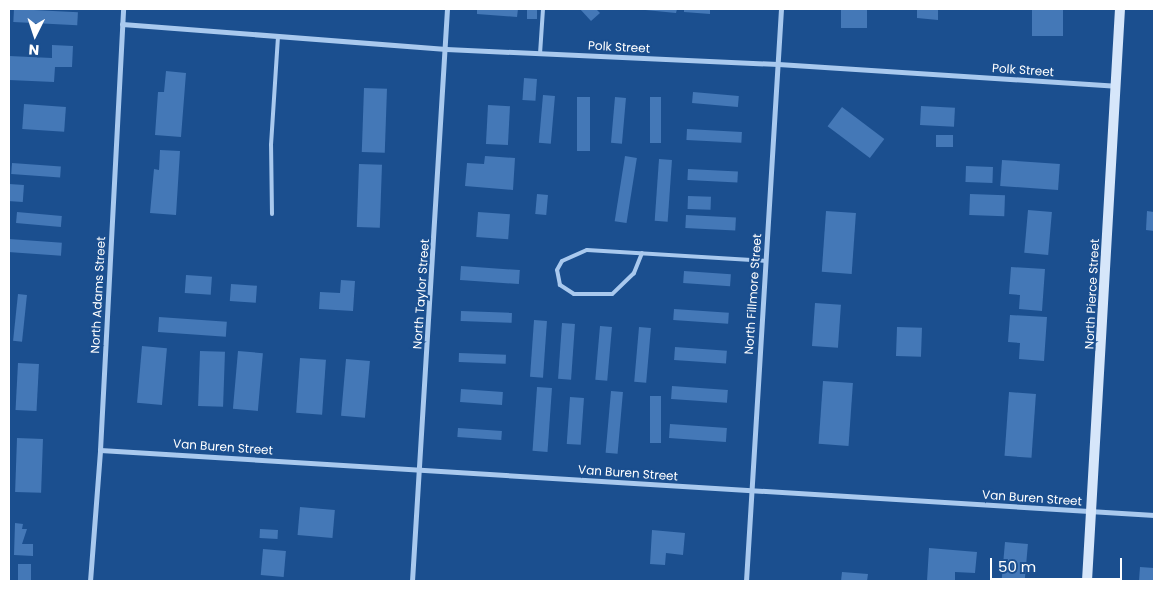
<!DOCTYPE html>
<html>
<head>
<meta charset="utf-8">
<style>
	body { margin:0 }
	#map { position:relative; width:1163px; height:590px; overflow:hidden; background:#1b4f8f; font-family:Poppins,sans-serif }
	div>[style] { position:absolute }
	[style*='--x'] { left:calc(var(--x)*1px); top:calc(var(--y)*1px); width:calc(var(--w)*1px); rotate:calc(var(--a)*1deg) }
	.building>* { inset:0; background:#4478b7; transform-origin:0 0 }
	.service>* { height:4px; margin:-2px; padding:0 2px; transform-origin:2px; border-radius:2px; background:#a9c9ee }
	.minor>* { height:5px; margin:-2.5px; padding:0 2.5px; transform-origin:2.5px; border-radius:2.5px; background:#a9c9ee }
	.secondary>* { height:10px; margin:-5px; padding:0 5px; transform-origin:5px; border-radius:5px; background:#d6e6fa }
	span { translate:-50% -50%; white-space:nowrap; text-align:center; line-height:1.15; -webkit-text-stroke:4px #1b4f8f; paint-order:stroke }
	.street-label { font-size:12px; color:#fff }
	.frame { position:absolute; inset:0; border:10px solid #fff; pointer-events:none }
	.north { position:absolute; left:10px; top:10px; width:50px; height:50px; -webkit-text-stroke:4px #1b4f8f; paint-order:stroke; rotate:184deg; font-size:14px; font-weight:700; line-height:20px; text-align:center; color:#fff }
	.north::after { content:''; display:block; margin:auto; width:18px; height:22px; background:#fff; clip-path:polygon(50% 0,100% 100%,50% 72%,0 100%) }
	.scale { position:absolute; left:990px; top:558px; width:132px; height:22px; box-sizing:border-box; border:2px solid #fff; border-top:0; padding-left:6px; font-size:15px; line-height:18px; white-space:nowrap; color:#fff; -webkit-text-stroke:4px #1b4f8f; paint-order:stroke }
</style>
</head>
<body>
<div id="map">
	<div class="building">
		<div style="left:14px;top:9px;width:64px;height:13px;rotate:3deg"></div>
		<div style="clip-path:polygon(477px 9px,518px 9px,517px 17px,477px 14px)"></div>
		<div style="left:527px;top:9px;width:10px;height:10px"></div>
		<div style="clip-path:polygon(580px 9px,596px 9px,600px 13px,591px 21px)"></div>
		<div style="clip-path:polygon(635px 9px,677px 9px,676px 13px)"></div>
		<div style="clip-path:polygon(684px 9px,710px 9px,710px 14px,684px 12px)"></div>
		<div style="left:841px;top:9px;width:26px;height:19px"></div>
		<div style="clip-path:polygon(917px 9px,938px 9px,938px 20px,917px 18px)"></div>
		<div style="left:1032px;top:9px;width:31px;height:27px"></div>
		<div style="clip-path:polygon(52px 45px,73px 46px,72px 67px,55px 67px,54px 82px,9px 80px,9px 56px,52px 58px)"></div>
		<div style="clip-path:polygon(166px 71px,186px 73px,181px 137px,155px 135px,158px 92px,164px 92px)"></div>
		<div style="left:524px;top:78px;width:13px;height:22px;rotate:4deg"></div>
		<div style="left:364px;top:88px;width:23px;height:64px;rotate:2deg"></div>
		<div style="left:693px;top:92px;width:46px;height:11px;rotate:5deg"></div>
		<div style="left:543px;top:95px;width:12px;height:48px;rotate:5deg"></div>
		<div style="left:577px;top:97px;width:13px;height:54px"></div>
		<div style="left:615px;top:97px;width:11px;height:46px;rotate:5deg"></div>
		<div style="left:650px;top:97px;width:11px;height:46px"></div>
		<div style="left:24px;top:104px;width:42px;height:25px;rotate:4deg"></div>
		<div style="left:488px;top:105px;width:22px;height:39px;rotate:3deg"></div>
		<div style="left:921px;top:106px;width:34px;height:19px;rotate:3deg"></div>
		<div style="left:842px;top:107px;width:53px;height:24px;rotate:37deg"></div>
		<div style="left:687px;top:129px;width:55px;height:11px;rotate:3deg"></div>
		<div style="left:936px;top:135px;width:17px;height:12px"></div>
		<div style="clip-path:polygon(160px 150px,180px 151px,176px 215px,150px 213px,154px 169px,159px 170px)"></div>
		<div style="clip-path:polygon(485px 156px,515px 158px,513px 190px,465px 186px,467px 163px,484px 164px)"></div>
		<div style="left:625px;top:156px;width:12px;height:66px;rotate:9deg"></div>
		<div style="left:659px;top:159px;width:13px;height:62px;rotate:4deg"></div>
		<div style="left:1002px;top:160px;width:58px;height:26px;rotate:4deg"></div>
		<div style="left:12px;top:163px;width:49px;height:11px;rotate:4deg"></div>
		<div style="left:359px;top:164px;width:23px;height:63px;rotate:2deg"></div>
		<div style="left:966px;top:166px;width:27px;height:16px;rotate:2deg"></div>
		<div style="left:688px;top:169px;width:50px;height:11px;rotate:3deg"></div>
		<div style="left:9px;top:184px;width:15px;height:17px;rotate:4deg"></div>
		<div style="left:537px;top:194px;width:11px;height:20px;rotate:5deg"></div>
		<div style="left:970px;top:194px;width:35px;height:21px;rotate:2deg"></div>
		<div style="left:688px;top:196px;width:23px;height:13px;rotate:2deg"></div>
		<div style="left:1028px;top:210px;width:24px;height:43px;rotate:5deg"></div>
		<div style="left:826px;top:211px;width:30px;height:61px;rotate:4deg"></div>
		<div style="clip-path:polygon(1147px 211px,1154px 212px,1154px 231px,1146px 230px)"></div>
		<div style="left:17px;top:212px;width:45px;height:11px;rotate:5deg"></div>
		<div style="left:478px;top:212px;width:32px;height:25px;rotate:4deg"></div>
		<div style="left:686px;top:215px;width:50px;height:13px;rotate:3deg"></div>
		<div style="left:9px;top:239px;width:53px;height:13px;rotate:4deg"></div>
		<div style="left:461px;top:266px;width:59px;height:14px;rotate:4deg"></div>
		<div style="clip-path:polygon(1011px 267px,1045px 269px,1042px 311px,1019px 309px,1020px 295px,1009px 294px)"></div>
		<div style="left:684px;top:271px;width:47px;height:12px;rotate:4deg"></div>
		<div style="left:186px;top:275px;width:26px;height:18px;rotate:4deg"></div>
		<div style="clip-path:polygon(341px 280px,355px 281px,353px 311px,319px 309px,320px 292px,340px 293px)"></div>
		<div style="left:231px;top:284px;width:26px;height:17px;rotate:4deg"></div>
		<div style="left:18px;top:294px;width:9px;height:47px;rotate:6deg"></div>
		<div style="left:815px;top:303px;width:26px;height:43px;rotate:4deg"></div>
		<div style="left:674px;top:309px;width:55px;height:11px;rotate:4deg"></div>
		<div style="left:461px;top:311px;width:51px;height:10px;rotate:2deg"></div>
		<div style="clip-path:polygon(1010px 315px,1047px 317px,1044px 361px,1019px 359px,1020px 343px,1008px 342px)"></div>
		<div style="left:159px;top:317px;width:68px;height:15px;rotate:4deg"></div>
		<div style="left:534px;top:320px;width:13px;height:57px;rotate:4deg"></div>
		<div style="left:562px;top:323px;width:13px;height:56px;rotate:4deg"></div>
		<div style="left:600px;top:326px;width:12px;height:54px;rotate:5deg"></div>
		<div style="left:639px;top:327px;width:12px;height:55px;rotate:5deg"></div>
		<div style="left:897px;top:327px;width:25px;height:29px;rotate:2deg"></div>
		<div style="left:142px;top:346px;width:25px;height:57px;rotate:5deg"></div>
		<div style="left:675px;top:347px;width:52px;height:13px;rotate:4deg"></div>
		<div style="left:200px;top:351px;width:25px;height:55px;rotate:2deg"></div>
		<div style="left:238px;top:351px;width:25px;height:58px;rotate:5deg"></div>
		<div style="left:459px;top:353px;width:47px;height:9px;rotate:2deg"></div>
		<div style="left:300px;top:358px;width:26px;height:55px;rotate:4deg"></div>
		<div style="left:346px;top:359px;width:24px;height:57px;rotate:5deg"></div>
		<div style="left:18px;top:363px;width:21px;height:47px;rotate:3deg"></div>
		<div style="left:823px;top:381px;width:30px;height:63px;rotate:4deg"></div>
		<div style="left:672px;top:386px;width:56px;height:13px;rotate:4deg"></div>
		<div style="left:537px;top:387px;width:15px;height:64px;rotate:4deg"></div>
		<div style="left:461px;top:389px;width:42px;height:13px;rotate:4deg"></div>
		<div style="left:611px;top:391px;width:12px;height:62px;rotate:5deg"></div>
		<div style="left:1009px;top:392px;width:27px;height:64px;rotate:4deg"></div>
		<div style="left:650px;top:396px;width:11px;height:47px"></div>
		<div style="left:570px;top:397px;width:14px;height:47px;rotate:4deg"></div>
		<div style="left:670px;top:424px;width:57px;height:14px;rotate:4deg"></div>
		<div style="left:458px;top:428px;width:44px;height:9px;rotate:4deg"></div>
		<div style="left:17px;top:438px;width:26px;height:54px;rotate:2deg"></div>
		<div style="left:300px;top:507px;width:35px;height:28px;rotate:5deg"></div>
		<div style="clip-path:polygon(15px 523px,23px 524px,22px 529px,27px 529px,22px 544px,33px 544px,33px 556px,14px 555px)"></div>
		<div style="left:260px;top:529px;width:18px;height:9px;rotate:3deg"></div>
		<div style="clip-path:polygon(652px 530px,685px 533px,683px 555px,666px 553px,665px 565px,650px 564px)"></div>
		<div style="left:1005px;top:542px;width:23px;height:39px;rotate:5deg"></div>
		<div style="clip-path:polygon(929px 548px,977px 552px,975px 573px,955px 572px,955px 581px,927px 581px)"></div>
		<div style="left:263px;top:549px;width:23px;height:26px;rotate:5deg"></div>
		<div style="left:18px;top:564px;width:13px;height:17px"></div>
		<div style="left:1140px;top:567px;width:14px;height:14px;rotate:4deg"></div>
		<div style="clip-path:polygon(842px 572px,868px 574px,867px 581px,841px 581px)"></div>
	</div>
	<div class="service">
		<div style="--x:540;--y:54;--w:45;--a:-86.2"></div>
		<div style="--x:272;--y:214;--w:69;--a:-90.8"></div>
		<div style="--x:271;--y:145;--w:109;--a:-86.3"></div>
		<div style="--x:642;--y:253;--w:22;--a:112"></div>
		<div style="--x:634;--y:273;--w:30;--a:136"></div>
		<div style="--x:612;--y:294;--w:38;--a:180"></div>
		<div style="--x:574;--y:294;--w:17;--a:-147"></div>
		<div style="--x:560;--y:285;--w:15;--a:-101"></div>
		<div style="--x:557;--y:270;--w:10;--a:-61"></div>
		<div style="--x:562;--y:261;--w:27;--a:-24"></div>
		<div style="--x:587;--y:250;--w:178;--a:3.5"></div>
	</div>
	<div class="minor">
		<div style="--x:122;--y:24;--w:325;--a:4.4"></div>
		<div style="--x:446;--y:49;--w:332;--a:2.6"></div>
		<div style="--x:778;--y:64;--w:338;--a:3.7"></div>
		<div style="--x:100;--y:450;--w:1056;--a:3.53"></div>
		<div style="--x:90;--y:581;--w:131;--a:-85.6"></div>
		<div style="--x:100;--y:450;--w:442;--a:-87"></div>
		<div style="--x:412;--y:581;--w:573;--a:-86.5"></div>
		<div style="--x:746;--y:581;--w:573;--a:-86.5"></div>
	</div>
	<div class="secondary">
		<div style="--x:1087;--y:581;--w:573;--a:-86.7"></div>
	</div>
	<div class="street-label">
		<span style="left:619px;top:47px;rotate:3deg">Polk Street</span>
		<span style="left:1023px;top:70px;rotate:4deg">Polk Street</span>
		<span style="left:421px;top:294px;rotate:-86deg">North Taylor Street</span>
		<span style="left:753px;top:294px;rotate:-86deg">North Fillmore Street</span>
		<span style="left:1092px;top:294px;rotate:-87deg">North Pierce Street</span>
		<span style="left:98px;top:295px;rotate:-87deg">North Adams Street</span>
		<span style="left:223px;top:447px;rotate:4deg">Van Buren Street</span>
		<span style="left:628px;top:473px;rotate:4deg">Van Buren Street</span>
		<span style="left:1032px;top:498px;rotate:4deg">Van Buren Street</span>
	</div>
	<div class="frame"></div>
	<div class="north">N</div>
	<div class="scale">50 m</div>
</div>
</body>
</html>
